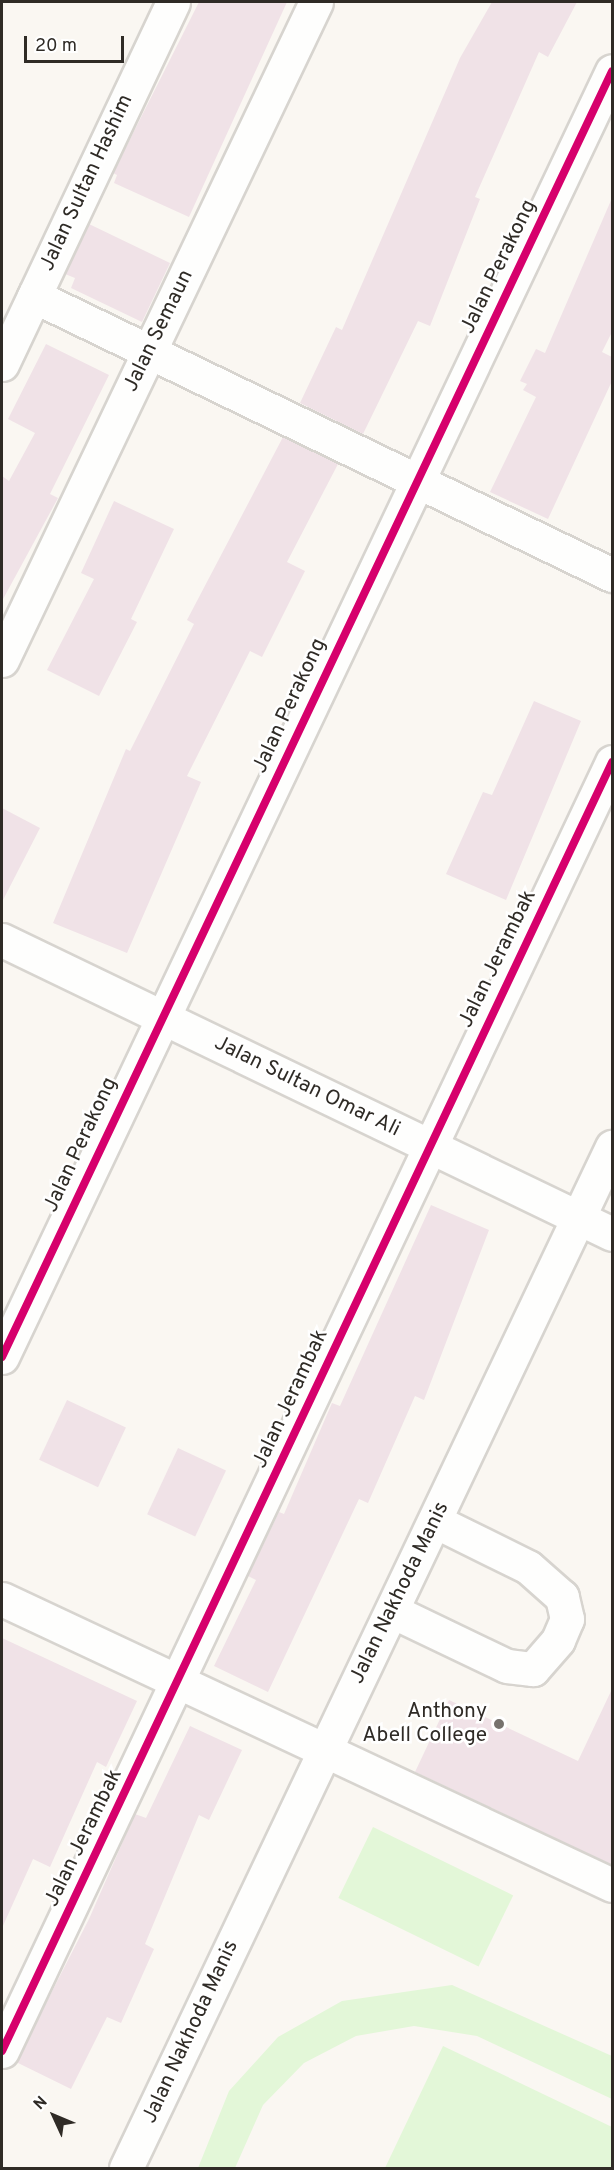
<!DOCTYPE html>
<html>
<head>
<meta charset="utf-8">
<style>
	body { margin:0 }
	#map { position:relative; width:614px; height:2170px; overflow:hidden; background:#faf7f2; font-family:Overpass,sans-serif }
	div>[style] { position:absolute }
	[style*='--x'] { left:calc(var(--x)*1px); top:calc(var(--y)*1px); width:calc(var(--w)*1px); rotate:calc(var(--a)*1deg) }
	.green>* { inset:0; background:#e3f7d8; transform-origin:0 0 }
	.building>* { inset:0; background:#f0e2e7; transform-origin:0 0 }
	.roads { filter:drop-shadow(2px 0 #d7d4cf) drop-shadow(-2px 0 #d7d4cf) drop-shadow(0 2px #d7d4cf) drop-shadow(0 -2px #d7d4cf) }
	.minor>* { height:33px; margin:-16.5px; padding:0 16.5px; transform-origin:16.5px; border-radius:16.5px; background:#fefefd }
	.cycleway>* { height:8px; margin:-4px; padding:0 4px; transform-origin:4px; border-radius:4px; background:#d6006c }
	.dots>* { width:16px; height:16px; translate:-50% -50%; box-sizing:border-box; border:3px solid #fff; border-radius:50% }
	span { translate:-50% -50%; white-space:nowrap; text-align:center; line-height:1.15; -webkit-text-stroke:5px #fff; paint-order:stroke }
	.street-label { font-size:21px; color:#2f2b26 }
	.poi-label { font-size:21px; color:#2f2b26 }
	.right { translate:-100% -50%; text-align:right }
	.frame { position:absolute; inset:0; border:3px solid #2f2b26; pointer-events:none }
	.north { position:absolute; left:24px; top:2086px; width:60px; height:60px; -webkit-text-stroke:4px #fff; paint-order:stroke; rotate:314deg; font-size:16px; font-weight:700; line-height:24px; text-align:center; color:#2f2b26 }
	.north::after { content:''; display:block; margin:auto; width:21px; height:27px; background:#2f2b26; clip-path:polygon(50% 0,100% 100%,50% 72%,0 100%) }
	.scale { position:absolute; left:24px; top:36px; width:100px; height:27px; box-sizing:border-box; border:3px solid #2f2b26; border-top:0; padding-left:8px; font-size:18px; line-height:21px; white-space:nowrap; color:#2f2b26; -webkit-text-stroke:4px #fff; paint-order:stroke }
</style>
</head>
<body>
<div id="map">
	<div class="green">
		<div style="left:373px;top:1827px;width:156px;height:79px;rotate:26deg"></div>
		<div style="clip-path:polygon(452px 1985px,612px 2056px,612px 2099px,477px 2036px,414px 2026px,356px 2036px,304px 2063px,263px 2105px,235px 2168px,198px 2168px,229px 2091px,278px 2037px,342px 2001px)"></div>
		<div style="clip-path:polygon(443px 2046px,612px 2127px,612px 2168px,385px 2168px)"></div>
	</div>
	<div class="building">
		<div style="clip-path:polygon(199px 2px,287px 2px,189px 217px,114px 183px,117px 175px,113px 173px)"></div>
		<div style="clip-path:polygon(492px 2px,577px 2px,548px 57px,539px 52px,475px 197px,480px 199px,430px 326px,418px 321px,363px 434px,300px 403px,336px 327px,342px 330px,460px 58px)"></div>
		<div style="clip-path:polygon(612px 198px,612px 332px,602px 352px,612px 357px,612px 381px,548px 519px,490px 492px,536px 397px,523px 390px,527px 384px,520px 381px,536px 349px,545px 353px)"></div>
		<div style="clip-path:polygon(89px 224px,170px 263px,142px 322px,71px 288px,75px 278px,65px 274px)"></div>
		<div style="clip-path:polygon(46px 344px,109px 375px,50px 494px,58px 498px,2px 601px,2px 476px,9px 481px,35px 433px,8px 419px)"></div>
		<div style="clip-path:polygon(283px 437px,338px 464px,287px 562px,305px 571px,262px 657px,250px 651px,187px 776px,201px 782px,127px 953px,53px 923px,126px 749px,130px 751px,194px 624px,187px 620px)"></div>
		<div style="clip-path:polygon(114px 501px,174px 529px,131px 619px,137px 622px,99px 696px,47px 670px,94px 579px,81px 573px)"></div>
		<div style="clip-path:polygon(534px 701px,581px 721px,506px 900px,446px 874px,483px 792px,492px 795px)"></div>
		<div style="clip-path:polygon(2px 808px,40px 828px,2px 902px)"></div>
		<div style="clip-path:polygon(431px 1205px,489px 1230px,424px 1400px,415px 1396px,368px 1503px,359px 1499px,268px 1692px,214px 1666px,256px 1580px,248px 1576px,279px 1512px,284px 1514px,332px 1403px,340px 1406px)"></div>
		<div style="left:67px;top:1400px;width:65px;height:66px;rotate:25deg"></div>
		<div style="left:178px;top:1448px;width:53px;height:73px;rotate:25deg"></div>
		<div style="clip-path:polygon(2px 1638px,137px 1701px,106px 1767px,97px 1762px,50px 1867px,33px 1859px,2px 1928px)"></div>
		<div style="clip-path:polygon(612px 1689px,612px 1865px,415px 1772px,449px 1700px,578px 1761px)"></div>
		<div style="clip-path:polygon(190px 1726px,242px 1750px,209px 1820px,199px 1815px,145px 1944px,154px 1949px,121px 2023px,107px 2017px,71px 2089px,16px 2062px,89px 1919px,135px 1814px,146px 1818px)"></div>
	</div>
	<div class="roads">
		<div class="minor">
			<div style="--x:34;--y:296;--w:642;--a:25.77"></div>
			<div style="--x:2;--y:364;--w:400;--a:-64.7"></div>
			<div style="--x:2;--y:660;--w:729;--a:-64.49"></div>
			<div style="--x:2;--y:940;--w:677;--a:25.73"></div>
			<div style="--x:2;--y:1357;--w:1423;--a:-64.62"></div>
			<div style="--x:2;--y:1599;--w:674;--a:25.12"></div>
			<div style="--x:392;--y:1611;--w:127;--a:25.6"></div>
			<div style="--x:507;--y:1666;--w:26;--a:7"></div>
			<div style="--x:533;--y:1669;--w:38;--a:-49"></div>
			<div style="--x:558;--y:1640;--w:23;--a:-67"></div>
			<div style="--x:567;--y:1619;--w:23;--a:-103"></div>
			<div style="--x:562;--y:1597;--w:45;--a:-138.6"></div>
			<div style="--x:528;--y:1567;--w:104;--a:-153.7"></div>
			<div style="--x:2;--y:2051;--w:1426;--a:-64.67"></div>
			<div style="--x:126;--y:2168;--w:1131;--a:-64.55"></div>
		</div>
	</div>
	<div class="cycleway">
		<div style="--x:2;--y:1357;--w:1423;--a:-64.62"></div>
		<div style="--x:2;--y:2051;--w:1426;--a:-64.67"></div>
	</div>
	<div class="dots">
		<div style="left:499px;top:1724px;background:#76726d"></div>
	</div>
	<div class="street-label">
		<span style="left:87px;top:183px;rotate:-65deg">Jalan Sultan Hashim</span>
		<span style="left:499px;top:267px;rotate:-64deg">Jalan Perakong</span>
		<span style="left:159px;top:331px;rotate:-64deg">Jalan Semaun</span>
		<span style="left:290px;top:706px;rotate:-65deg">Jalan Perakong</span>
		<span style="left:498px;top:959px;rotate:-64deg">Jalan Jerambak</span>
		<span style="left:307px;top:1087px;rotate:26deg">Jalan Sultan Omar Ali</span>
		<span style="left:81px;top:1145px;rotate:-65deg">Jalan Perakong</span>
		<span style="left:291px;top:1399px;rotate:-65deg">Jalan Jerambak</span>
		<span style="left:400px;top:1593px;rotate:-64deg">Jalan Nakhoda Manis</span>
		<span style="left:84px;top:1838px;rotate:-64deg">Jalan Jerambak</span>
		<span style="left:191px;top:2032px;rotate:-65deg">Jalan Nakhoda Manis</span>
	</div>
	<div class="poi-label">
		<span class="right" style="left:487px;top:1724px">Anthony<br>Abell College</span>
	</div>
	<div class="frame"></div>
	<div class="north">N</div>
	<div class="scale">20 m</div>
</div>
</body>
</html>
